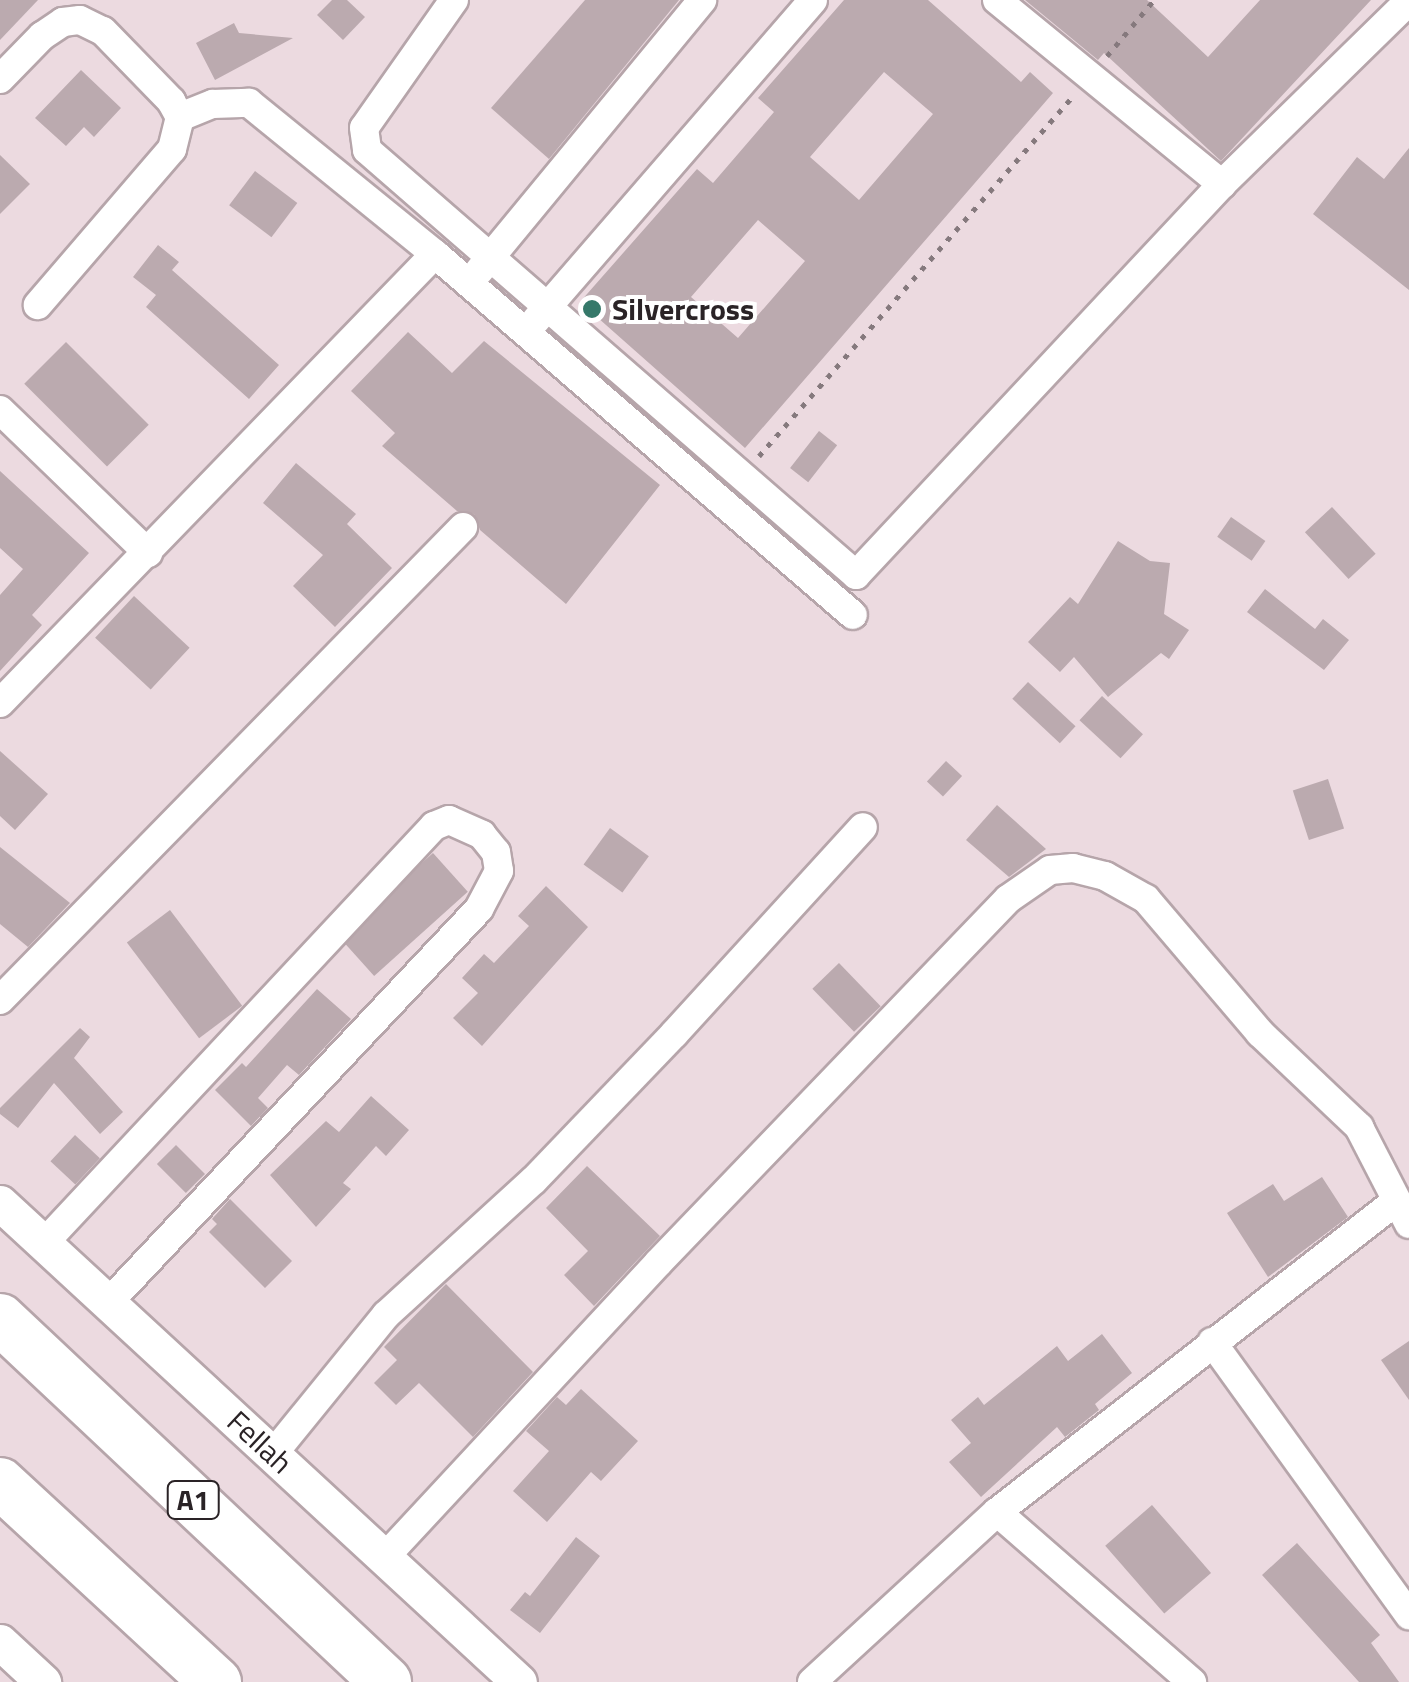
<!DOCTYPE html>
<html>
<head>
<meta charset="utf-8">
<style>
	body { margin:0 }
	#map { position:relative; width:1409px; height:1682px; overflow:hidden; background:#ecdae0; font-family:"Titillium Web",sans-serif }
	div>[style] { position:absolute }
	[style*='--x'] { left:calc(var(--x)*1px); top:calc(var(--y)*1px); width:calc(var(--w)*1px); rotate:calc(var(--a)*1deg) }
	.building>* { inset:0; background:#bbaaaf; transform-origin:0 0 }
	.path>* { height:5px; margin-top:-2.5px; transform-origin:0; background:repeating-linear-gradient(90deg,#85797d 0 5px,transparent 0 13px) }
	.roads { filter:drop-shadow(2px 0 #b6a5aa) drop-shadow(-2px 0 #b6a5aa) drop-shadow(0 2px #b6a5aa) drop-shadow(0 -2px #b6a5aa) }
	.minor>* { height:28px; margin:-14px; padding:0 14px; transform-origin:14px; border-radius:14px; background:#fff }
	.tertiary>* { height:35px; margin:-17.5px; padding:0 17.5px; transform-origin:17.5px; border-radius:17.5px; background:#fff }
	.motorway>* { height:50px; margin:-25px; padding:0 25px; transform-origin:25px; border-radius:25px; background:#fff }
	.dots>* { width:28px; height:28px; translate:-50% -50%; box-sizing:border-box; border:5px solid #fff; border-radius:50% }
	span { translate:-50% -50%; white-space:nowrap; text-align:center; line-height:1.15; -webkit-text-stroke:8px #fff; paint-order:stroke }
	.shield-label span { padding:2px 8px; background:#fff; border:2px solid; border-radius:8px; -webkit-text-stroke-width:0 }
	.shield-label { font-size:28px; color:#2a2326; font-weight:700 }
	.poi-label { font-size:30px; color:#2a2326; font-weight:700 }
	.left { translate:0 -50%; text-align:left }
	.street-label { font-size:30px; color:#2a2326 }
</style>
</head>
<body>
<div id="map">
	<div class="building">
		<div style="clip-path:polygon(0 0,38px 0,0 40px)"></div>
		<div style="clip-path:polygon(332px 0,347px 0,365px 17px,343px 40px,317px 15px)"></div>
		<div style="clip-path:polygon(585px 0,679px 0,549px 159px,491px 108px)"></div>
		<div style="clip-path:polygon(evenodd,844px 0,928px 0,1021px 82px,1030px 72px,1053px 93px,745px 448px,580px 302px,697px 169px,713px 183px,774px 112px,758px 98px,844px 0,884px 72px,933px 114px,859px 200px,810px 157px,884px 72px,844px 0,758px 220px,805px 261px,738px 338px,691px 297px,758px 220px)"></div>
		<div style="clip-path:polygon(1025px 0,1147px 0,1208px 57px,1260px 0,1371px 0,1221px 161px,1104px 53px,1098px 60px)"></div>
		<div style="clip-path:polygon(234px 23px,239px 33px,293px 38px,215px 80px,196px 43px)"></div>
		<div style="clip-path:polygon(81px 70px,121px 108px,94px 137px,84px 127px,66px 146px,35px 118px)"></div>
		<div style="clip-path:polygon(1409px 148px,1409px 290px,1313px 214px,1357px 157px,1384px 179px)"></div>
		<div style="clip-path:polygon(0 155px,30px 184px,0 214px)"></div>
		<div style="left:255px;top:171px;width:53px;height:43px;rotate:37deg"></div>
		<div style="clip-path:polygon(158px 245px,179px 262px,172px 270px,279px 365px,249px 399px,146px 307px,156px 295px,133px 277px)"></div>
		<div style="clip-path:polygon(408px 332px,452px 373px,484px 341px,660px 485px,566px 604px,480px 530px,474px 514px,457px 511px,382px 446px,395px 433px,351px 391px)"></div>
		<div style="left:66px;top:342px;width:117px;height:59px;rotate:45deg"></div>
		<div style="left:819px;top:431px;width:23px;height:47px;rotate:38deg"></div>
		<div style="clip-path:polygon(296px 463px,356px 514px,347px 524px,392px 568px,335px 627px,293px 586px,323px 555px,263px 503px)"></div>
		<div style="clip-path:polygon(0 471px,89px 553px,32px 615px,42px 625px,0 671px,0 595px,23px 569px,0 548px)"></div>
		<div style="left:1332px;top:507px;width:64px;height:37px;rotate:47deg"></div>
		<div style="left:1231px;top:517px;width:42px;height:24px;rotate:35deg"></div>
		<div style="clip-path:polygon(1118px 541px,1150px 561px,1170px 563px,1164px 614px,1189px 630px,1169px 659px,1161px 653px,1108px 697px,1074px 657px,1060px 672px,1028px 642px,1070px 597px,1078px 604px)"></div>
		<div style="clip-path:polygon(1265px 589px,1315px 629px,1323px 619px,1349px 640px,1324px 670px,1247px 612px)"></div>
		<div style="left:134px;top:596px;width:76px;height:57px;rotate:43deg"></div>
		<div style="left:1028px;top:682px;width:65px;height:23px;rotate:43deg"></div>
		<div style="left:1102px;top:696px;width:56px;height:33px;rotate:43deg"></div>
		<div style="clip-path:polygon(0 751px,48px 794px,15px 830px,0 816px)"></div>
		<div style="left:946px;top:761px;width:22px;height:28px;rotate:43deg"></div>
		<div style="left:1328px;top:779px;width:52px;height:37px;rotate:72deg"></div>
		<div style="clip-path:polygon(997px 805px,1046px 849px,1009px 877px,966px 840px)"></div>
		<div style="left:610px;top:828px;width:48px;height:45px;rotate:36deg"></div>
		<div style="clip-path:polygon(0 847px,70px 903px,28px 947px,0 924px)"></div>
		<div style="left:433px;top:853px;width:52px;height:126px;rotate:48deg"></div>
		<div style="clip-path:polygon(546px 886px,588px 927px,482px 1046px,453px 1018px,478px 993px,462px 978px,484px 954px,494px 963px,529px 926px,518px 916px)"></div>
		<div style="left:170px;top:910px;width:120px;height:54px;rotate:53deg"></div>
		<div style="left:839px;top:963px;width:60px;height:37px;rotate:46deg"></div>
		<div style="clip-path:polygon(317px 989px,351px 1019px,299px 1075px,287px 1065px,258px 1098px,268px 1108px,251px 1126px,215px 1090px,242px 1063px,246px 1067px)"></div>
		<div style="clip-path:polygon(80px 1028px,90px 1037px,74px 1058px,123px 1112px,100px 1134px,54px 1083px,18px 1128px,0 1114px,0 1108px)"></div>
		<div style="clip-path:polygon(371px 1096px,409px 1130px,386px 1156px,376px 1146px,343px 1183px,351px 1189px,316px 1227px,270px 1175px,326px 1121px,339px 1132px)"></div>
		<div style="left:75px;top:1135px;width:34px;height:36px;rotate:43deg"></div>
		<div style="left:176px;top:1145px;width:41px;height:27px;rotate:45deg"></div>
		<div style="clip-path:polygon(587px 1166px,660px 1236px,594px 1306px,564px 1275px,588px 1251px,546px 1208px)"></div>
		<div style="clip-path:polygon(1322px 1177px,1348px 1217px,1268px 1277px,1227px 1213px,1273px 1184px,1284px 1201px)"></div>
		<div style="clip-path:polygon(230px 1199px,292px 1261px,265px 1288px,209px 1232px,217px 1224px,212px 1219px)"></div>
		<div style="clip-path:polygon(446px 1284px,533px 1372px,473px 1437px,419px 1383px,396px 1405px,374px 1383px,397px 1360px,384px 1347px)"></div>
		<div style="clip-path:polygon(1102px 1334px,1132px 1373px,1095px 1404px,1099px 1410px,1065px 1437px,1057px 1427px,981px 1497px,949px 1462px,971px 1443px,951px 1420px,978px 1397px,984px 1405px,1057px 1346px,1068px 1361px)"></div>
		<div style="clip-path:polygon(1409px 1341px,1409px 1400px,1381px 1360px)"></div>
		<div style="clip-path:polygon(581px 1389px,638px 1441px,601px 1481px,591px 1472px,547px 1522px,513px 1491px,549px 1451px,526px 1431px,557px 1397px,566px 1405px)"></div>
		<div style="left:1152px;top:1505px;width:90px;height:62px;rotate:49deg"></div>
		<div style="clip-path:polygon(576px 1537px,600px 1556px,540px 1633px,510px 1610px,525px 1592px,530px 1596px)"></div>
		<div style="clip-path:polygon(1297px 1543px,1380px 1635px,1371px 1643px,1399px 1682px,1359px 1682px,1262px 1575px)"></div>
	</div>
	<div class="path">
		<div style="--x:1107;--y:56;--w:73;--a:-50"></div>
		<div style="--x:759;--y:456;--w:479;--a:-48.9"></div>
	</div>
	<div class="roads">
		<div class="minor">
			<div style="--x:454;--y:0;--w:156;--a:125.1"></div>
			<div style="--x:364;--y:128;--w:22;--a:82"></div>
			<div style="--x:367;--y:150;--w:648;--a:40.99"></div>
			<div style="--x:856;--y:575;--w:536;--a:-46.89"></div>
			<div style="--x:1222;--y:184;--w:262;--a:-44.4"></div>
			<div style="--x:997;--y:0;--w:291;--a:39.3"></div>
			<div style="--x:0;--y:79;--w:60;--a:-45.7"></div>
			<div style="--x:42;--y:36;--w:25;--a:-34"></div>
			<div style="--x:63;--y:22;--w:17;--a:-7"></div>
			<div style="--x:80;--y:20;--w:25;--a:26"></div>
			<div style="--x:103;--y:31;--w:98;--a:45.8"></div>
			<div style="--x:171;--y:101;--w:18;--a:61"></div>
			<div style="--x:180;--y:117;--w:33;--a:104"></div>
			<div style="--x:172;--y:149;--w:206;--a:130.7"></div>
			<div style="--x:180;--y:117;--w:35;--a:-22"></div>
			<div style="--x:213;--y:104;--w:36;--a:-2"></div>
			<div style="--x:249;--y:103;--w:240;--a:39.1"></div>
			<div style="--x:435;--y:254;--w:552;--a:40.82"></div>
			<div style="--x:479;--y:271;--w:351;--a:-50.5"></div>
			<div style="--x:536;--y:320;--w:423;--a:-49.1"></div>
			<div style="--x:0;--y:410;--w:206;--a:44"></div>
			<div style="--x:0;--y:703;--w:625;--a:-45.91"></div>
			<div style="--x:0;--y:1000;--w:662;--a:-45.61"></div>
			<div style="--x:44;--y:1243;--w:571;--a:-46.92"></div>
			<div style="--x:434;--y:826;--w:16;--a:-22"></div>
			<div style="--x:449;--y:820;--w:36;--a:24"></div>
			<div style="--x:482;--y:835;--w:22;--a:51"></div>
			<div style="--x:496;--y:852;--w:19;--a:81"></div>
			<div style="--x:499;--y:871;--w:43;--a:117.8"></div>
			<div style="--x:479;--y:909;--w:541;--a:133.28"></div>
			<div style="--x:1212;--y:1342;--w:337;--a:54.2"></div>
			<div style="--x:273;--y:1454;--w:179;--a:-50.9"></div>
			<div style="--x:386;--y:1315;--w:200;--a:-42.4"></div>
			<div style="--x:534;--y:1180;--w:202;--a:-46.2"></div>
			<div style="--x:674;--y:1034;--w:280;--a:-47.6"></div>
			<div style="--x:997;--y:1512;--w:259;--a:41.1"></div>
			<div style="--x:384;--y:1558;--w:403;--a:-47.1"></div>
			<div style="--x:658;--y:1263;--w:505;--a:-46.12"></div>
			<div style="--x:1008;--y:899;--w:51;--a:-34.6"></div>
			<div style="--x:1050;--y:870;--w:23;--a:-5"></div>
			<div style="--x:1073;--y:868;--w:33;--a:14"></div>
			<div style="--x:1105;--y:876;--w:47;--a:29.3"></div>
			<div style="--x:1146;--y:899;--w:176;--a:49.6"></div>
			<div style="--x:1260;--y:1033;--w:137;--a:43.5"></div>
			<div style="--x:1359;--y:1127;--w:109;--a:62.7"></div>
			<div style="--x:812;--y:1682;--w:251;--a:-42.6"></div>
			<div style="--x:997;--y:1512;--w:504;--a:-37.91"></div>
		</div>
		<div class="tertiary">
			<div style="--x:0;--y:1203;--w:706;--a:42.7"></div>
			<div style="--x:0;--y:1642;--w:59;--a:42.9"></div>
		</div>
		<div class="motorway">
			<div style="--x:0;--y:1319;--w:530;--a:43.24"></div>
			<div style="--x:0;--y:1483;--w:294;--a:42.7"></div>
		</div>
	</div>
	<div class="dots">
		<div style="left:592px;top:309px;background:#357869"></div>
	</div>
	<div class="shield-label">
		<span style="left:193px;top:1500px">A1</span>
	</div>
	<div class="poi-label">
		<span class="left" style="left:612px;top:309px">Silvercross</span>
	</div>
	<div class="street-label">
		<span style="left:260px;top:1442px;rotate:43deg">Fellah</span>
	</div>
</div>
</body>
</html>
